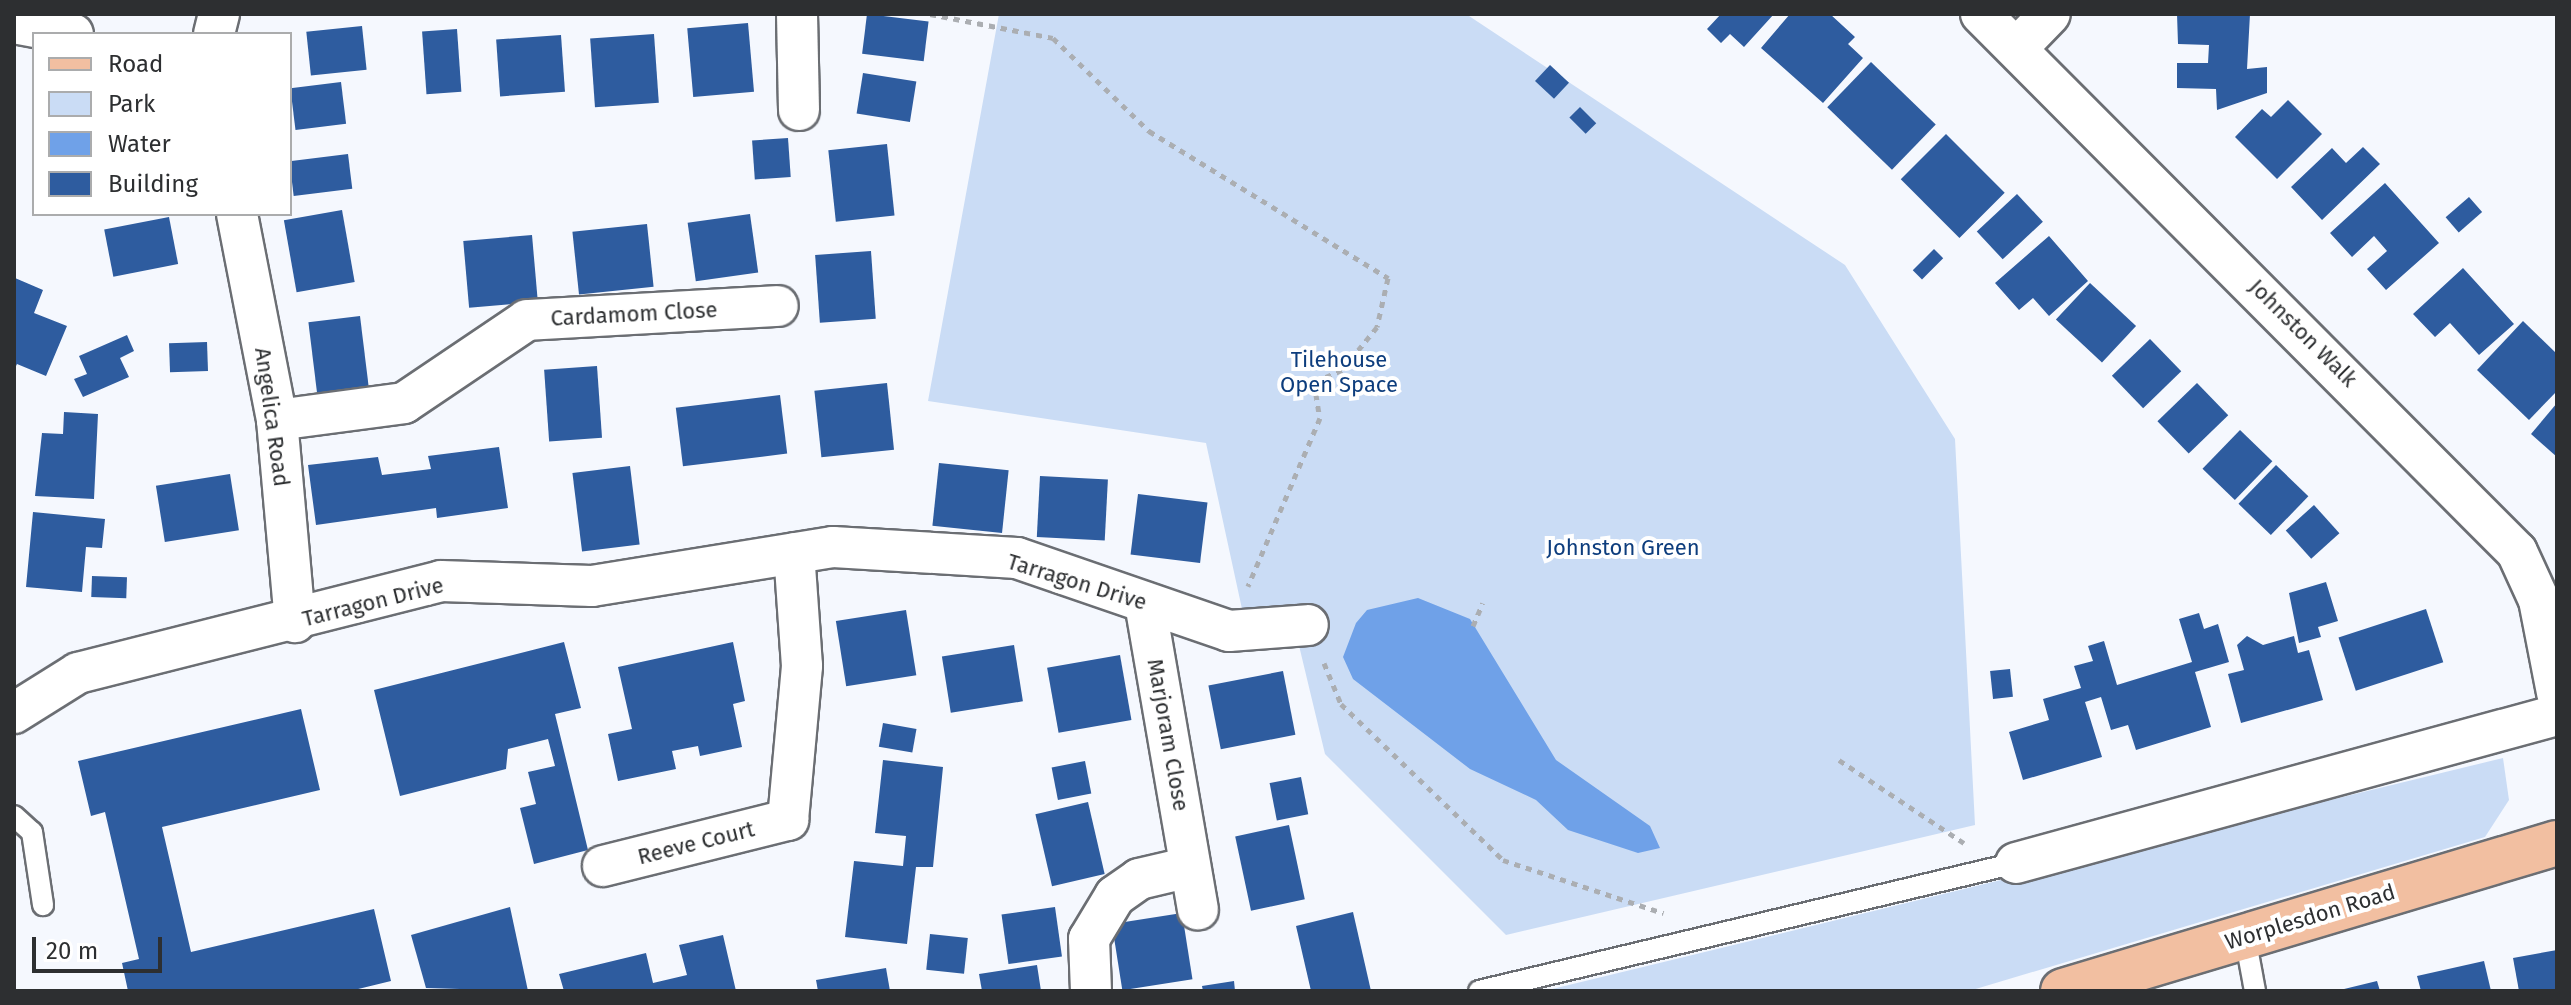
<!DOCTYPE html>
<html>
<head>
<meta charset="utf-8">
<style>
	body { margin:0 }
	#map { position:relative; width:2571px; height:1005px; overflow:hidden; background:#f5f8fe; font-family:"Fira Sans",sans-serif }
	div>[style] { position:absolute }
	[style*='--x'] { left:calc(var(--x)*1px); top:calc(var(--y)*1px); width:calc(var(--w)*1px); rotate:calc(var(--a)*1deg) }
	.green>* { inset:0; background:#cadcf5 }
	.water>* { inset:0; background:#6fa1e8 }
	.building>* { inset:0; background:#2e5c9f; transform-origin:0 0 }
	.path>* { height:5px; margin-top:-2.5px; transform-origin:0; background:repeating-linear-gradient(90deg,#abaeb2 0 6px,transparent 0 12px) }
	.roads { filter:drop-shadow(2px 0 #6b6e73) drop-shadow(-2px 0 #6b6e73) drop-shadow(0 2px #6b6e73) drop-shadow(0 -2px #6b6e73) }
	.service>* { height:20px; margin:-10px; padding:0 10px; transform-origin:10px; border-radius:10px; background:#fff }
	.minor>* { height:40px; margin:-20px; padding:0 20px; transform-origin:20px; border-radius:20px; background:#fff }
	.primary>* { height:44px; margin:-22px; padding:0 22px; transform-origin:22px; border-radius:22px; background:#f2bfa1 }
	span { translate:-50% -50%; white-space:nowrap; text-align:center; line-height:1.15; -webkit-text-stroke:8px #fff; paint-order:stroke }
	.street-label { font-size:22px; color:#2d2f31 }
	.park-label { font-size:22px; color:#0d3d7d }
	.frame { position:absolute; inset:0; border:16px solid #2d2f31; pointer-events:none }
	.legend { position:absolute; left:32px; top:32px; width:260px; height:184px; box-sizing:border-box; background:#fff; border:2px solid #abacad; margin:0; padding:10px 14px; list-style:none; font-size:24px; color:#2d2f31 }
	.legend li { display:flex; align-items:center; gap:16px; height:40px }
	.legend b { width:40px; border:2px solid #abacad }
	.scale { position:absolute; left:32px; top:937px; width:130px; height:36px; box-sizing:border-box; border:4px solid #2d2f31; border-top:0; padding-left:10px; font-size:24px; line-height:28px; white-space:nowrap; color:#2d2f31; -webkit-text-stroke:6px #fff; paint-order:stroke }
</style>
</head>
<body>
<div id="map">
	<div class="green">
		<div style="clip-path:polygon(999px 14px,1466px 14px,1845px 265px,1955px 439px,1975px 825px,1506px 935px,1325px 754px,1290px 608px,1242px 609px,1206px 443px,928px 401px)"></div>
		<div style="clip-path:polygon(2503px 758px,2509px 800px,2485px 837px,1969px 991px,1544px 991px)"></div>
	</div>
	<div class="water">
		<div style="clip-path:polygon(1418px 598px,1470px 619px,1556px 760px,1650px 826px,1660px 848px,1638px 853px,1568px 830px,1536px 800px,1470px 769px,1353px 679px,1343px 657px,1356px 623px,1367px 610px)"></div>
	</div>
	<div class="building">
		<div style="left:867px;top:14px;width:62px;height:40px;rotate:7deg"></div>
		<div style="clip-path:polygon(1721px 14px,1774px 14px,1744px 47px,1730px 34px,1721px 43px,1707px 29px)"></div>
		<div style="clip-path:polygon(1790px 14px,1830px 14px,1855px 37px,1848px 44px,1863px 58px,1823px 103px,1761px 48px)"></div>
		<div style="clip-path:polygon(2177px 14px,2250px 14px,2247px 69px,2267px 67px,2267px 93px,2217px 110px,2216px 89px,2177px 88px,2177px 63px,2208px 63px,2209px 45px,2178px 44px)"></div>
		<div style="left:748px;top:23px;width:69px;height:61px;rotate:85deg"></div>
		<div style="left:362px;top:26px;width:44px;height:56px;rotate:84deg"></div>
		<div style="left:457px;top:29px;width:63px;height:35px;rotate:86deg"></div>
		<div style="left:654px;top:34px;width:69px;height:64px;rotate:86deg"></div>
		<div style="left:561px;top:35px;width:57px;height:65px;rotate:86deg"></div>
		<div style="left:1871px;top:62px;width:90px;height:63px;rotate:44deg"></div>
		<div style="left:1550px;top:65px;width:26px;height:22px;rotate:43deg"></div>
		<div style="left:863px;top:73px;width:54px;height:41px;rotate:9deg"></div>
		<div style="left:341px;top:82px;width:42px;height:51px;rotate:83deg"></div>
		<div style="clip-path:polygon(2288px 100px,2322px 134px,2277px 179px,2235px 137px,2262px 109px,2271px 117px)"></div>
		<div style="left:1580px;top:107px;width:23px;height:15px;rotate:45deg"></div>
		<div style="left:1946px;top:134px;width:83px;height:64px;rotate:45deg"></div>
		<div style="left:788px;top:138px;width:39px;height:36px;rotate:86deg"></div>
		<div style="left:887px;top:144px;width:72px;height:59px;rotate:84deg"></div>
		<div style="clip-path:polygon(2363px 147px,2380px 164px,2322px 220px,2291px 187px,2332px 148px,2346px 163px)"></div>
		<div style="left:348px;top:154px;width:35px;height:59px;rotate:83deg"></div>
		<div style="clip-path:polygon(2385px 183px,2439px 243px,2386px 290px,2367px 269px,2387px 251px,2374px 236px,2352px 257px,2330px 233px)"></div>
		<div style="left:2017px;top:194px;width:38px;height:55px;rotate:47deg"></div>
		<div style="left:2469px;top:197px;width:20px;height:31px;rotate:49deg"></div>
		<div style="left:342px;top:210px;width:73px;height:59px;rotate:80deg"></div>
		<div style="left:750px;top:214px;width:59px;height:63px;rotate:82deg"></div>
		<div style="left:169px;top:217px;width:48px;height:66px;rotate:79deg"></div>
		<div style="left:647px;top:224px;width:63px;height:75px;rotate:84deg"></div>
		<div style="left:532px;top:235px;width:67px;height:69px;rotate:85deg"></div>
		<div style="clip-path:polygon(2049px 236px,2088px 281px,2049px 316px,2033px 298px,2019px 310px,1995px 283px)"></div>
		<div style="left:1934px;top:249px;width:13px;height:30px;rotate:45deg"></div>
		<div style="left:871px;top:251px;width:68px;height:56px;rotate:86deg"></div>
		<div style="clip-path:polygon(2463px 268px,2514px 324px,2479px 355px,2450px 323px,2435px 337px,2413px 314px)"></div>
		<div style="clip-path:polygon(15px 278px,43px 290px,34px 313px,67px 326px,46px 376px,17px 364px,14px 370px)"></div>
		<div style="left:2090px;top:283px;width:63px;height:50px;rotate:43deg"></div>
		<div style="left:360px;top:316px;width:72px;height:52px;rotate:83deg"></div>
		<div style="clip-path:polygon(2523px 321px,2557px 354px,2557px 391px,2529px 420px,2477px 370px)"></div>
		<div style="clip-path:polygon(127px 335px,134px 351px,120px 358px,129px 377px,83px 397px,74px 379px,87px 374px,79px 356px)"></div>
		<div style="left:2150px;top:339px;width:45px;height:53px;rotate:46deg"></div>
		<div style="left:207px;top:342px;width:29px;height:38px;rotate:88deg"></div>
		<div style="left:597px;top:366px;width:72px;height:53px;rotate:86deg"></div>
		<div style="left:887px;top:383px;width:67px;height:73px;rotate:84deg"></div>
		<div style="left:2197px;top:383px;width:45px;height:55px;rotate:46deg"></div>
		<div style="left:780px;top:395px;width:59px;height:105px;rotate:83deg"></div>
		<div style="clip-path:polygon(2557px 403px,2557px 457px,2531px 434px)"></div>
		<div style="clip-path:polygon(64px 412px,98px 414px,94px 499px,35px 496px,42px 433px,63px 434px)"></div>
		<div style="left:2240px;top:430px;width:45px;height:54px;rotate:44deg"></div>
		<div style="clip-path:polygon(499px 447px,508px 508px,437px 518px,436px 508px,316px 525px,308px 465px,378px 457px,382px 475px,431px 469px,428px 456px)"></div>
		<div style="left:939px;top:463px;width:70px;height:63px;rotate:6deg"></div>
		<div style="left:2276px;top:465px;width:45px;height:54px;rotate:44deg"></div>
		<div style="left:630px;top:466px;width:79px;height:58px;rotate:83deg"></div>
		<div style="left:230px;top:474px;width:57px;height:75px;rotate:81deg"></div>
		<div style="left:1040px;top:476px;width:68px;height:61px;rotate:3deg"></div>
		<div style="left:1138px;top:494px;width:70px;height:61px;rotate:7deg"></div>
		<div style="left:2314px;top:505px;width:38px;height:38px;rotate:48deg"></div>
		<div style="clip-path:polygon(33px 512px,105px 519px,102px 548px,86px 547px,82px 592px,26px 587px)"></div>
		<div style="left:92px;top:576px;width:35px;height:21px;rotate:2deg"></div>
		<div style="clip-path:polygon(2326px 582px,2338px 621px,2318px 627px,2321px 637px,2299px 643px,2289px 593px)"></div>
		<div style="left:2426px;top:609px;width:56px;height:92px;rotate:72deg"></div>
		<div style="left:906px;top:610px;width:66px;height:71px;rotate:81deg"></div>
		<div style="clip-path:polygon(2199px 613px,2204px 629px,2218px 624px,2229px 662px,2195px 672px,2211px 727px,2136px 750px,2128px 725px,2111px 730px,2101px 697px,2085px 702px,2102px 757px,2023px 780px,2009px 732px,2049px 720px,2043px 699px,2081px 688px,2074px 666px,2093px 661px,2088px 646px,2104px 641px,2117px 685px,2192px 662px,2179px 619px)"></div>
		<div style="clip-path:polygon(2247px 636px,2263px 645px,2294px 636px,2298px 653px,2309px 650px,2323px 700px,2241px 723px,2228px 674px,2244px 670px,2237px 645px)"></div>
		<div style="clip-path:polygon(564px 642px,581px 708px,555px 714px,588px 850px,534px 864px,520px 808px,536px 804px,528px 772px,555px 766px,548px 739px,508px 749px,506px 769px,400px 796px,374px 690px)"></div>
		<div style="clip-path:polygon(733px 642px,745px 701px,733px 704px,742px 747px,700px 756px,698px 746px,672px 751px,676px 769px,618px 781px,608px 734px,632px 729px,618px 667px)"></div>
		<div style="left:1014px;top:645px;width:57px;height:73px;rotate:81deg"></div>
		<div style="left:1120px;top:655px;width:66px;height:74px;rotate:80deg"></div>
		<div style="left:2010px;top:669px;width:28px;height:20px;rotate:84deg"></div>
		<div style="left:1283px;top:671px;width:65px;height:76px;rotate:79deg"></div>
		<div style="clip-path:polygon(301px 709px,320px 790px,162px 827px,191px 952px,374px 909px,391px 981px,350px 991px,128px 991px,122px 963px,139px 959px,105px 812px,91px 816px,78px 761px)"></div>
		<div style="left:883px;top:723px;width:34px;height:24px;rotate:10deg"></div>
		<div style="clip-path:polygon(883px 760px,943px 767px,933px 867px,916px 867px,907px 944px,845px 937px,854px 861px,903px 866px,906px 836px,875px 833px)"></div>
		<div style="left:1085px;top:761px;width:33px;height:34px;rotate:79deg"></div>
		<div style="left:1301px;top:777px;width:38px;height:32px;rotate:79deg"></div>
		<div style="left:1088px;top:802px;width:74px;height:54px;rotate:77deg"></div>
		<div style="left:1289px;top:825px;width:76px;height:55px;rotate:78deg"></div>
		<div style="clip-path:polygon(510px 907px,528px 991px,426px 988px,411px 935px)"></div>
		<div style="left:1055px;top:907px;width:50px;height:54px;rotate:82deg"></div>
		<div style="clip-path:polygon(1353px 912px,1371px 991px,1311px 991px,1296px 926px)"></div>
		<div style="left:1182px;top:913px;width:67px;height:71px;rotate:81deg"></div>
		<div style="left:930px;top:934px;width:38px;height:36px;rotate:6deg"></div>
		<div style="clip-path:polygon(723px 935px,736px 991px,564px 991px,559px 974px,646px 953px,653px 983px,687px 975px,679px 945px)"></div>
		<div style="clip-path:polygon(2557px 950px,2557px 991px,2519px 991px,2513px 958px)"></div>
		<div style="clip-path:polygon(2484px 961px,2491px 991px,2421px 991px,2417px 976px)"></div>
		<div style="clip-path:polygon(1037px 965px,1041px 991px,982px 991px,979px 974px)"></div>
		<div style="clip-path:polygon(886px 968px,890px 991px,818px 991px,816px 980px)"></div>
		<div style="clip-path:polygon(1234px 981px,1235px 991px,1203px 991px,1202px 986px)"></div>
		<div style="clip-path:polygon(2377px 981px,2380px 991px,2340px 991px,2340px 990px)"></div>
	</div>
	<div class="path">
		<div style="--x:930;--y:14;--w:125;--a:11"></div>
		<div style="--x:1053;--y:38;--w:134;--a:44.1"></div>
		<div style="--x:1149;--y:131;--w:281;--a:31.6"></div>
		<div style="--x:1388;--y:278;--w:50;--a:102.7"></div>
		<div style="--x:1377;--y:327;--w:55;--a:129.1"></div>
		<div style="--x:1342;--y:370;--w:30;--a:157"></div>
		<div style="--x:1314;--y:382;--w:36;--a:81"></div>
		<div style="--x:1320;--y:418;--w:183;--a:113.2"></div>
		<div style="--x:1473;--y:626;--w:25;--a:-67"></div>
		<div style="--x:1324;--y:663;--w:44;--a:67.5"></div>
		<div style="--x:1341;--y:704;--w:225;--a:43.9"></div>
		<div style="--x:1503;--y:860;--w:169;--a:18.3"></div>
		<div style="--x:1839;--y:760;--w:150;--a:33.6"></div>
	</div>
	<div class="roads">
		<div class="service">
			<div style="--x:14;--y:816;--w:24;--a:42"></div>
			<div style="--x:32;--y:832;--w:74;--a:81.4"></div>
			<div style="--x:2245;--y:937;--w:55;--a:79.5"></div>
			<div style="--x:1479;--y:991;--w:552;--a:-13.41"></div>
		</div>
		<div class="minor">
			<div style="--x:797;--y:14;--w:96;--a:88.8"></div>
			<div style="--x:1981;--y:14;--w:759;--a:45.11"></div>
			<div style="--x:2517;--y:552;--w:53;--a:65.4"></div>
			<div style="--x:2539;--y:600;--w:95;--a:79"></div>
			<div style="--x:14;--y:23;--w:60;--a:10.6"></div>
			<div style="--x:214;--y:34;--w:21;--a:-76"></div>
			<div style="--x:2017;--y:48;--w:47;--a:-45.9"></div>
			<div style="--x:237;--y:214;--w:210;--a:79"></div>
			<div style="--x:277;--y:420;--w:203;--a:84.9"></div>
			<div style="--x:277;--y:420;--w:128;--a:-7.6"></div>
			<div style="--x:404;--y:403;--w:148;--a:-34"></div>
			<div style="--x:527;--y:320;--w:251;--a:-3.2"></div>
			<div style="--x:1145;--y:603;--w:311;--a:80.2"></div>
			<div style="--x:14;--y:713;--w:75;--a:-32"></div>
			<div style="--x:78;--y:673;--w:374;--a:-14.2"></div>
			<div style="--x:441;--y:581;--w:151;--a:1.9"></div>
			<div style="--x:592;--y:586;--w:244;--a:-9.2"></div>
			<div style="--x:833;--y:547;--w:184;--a:3.4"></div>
			<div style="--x:1017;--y:558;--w:224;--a:19"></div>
			<div style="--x:1229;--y:631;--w:79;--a:-4.3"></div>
			<div style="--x:2016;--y:863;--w:561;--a:-15.3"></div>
			<div style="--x:603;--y:866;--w:191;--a:-14"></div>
			<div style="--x:788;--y:820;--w:155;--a:-84.8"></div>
			<div style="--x:802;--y:666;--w:113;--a:-94"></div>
			<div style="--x:1091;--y:991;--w:52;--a:-92.2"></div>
			<div style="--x:1089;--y:939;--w:50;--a:-58.8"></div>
			<div style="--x:1115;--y:896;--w:29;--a:-35"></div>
			<div style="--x:1139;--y:879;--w:52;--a:-13.2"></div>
		</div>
		<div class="primary">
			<div style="--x:2063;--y:991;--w:516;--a:-16.68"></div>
		</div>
	</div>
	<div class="street-label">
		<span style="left:634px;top:314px;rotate:-3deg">Cardamom Close</span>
		<span style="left:2303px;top:333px;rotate:45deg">Johnston Walk</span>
		<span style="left:272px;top:417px;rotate:82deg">Angelica Road</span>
		<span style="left:1077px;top:582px;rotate:17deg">Tarragon Drive</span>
		<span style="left:373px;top:602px;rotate:-14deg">Tarragon Drive</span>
		<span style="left:1168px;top:735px;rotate:80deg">Marjoram Close</span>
		<span style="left:696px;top:843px;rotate:-14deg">Reeve Court</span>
		<span style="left:2310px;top:917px;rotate:-17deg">Worplesdon Road</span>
	</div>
	<div class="park-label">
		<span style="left:1339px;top:372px">Tilehouse<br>Open Space</span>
		<span style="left:1623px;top:548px">Johnston Green</span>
	</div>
	<div class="frame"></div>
	<ul class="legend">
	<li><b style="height:10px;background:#f2bfa1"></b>Road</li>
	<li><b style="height:22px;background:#cadcf5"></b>Park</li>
	<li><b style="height:22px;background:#6fa1e8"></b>Water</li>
	<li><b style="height:22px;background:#2e5c9f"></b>Building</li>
	</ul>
	<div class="scale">20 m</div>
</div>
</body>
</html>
